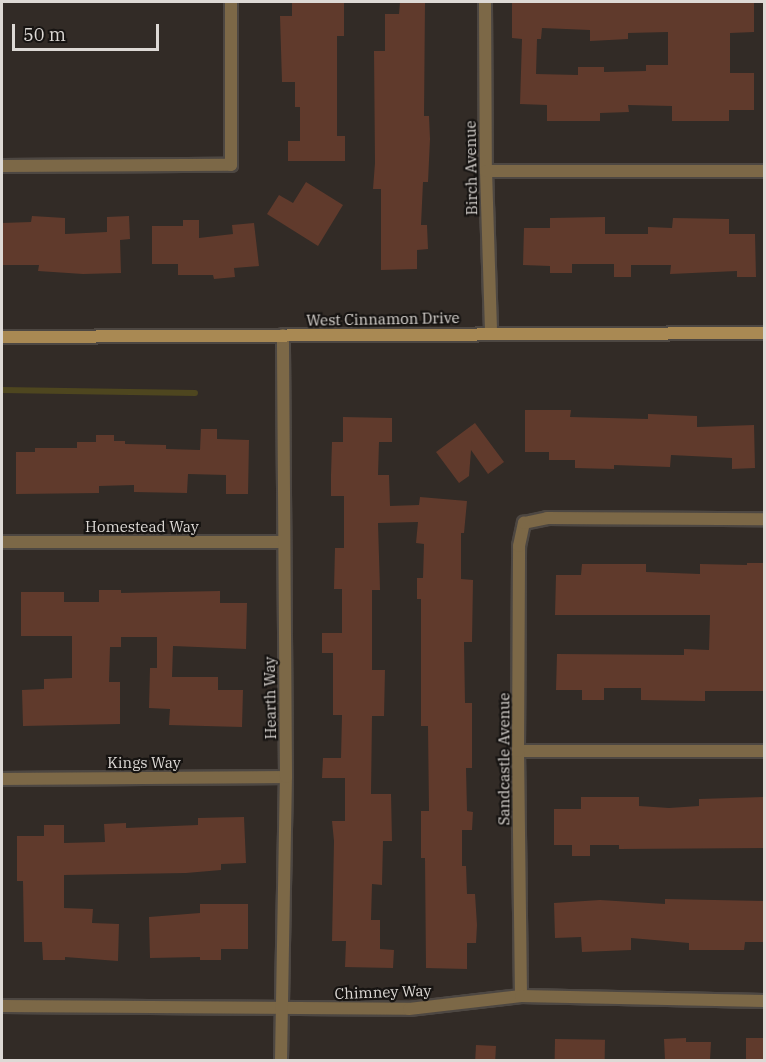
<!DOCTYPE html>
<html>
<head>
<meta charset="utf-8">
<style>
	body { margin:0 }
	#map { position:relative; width:766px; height:1062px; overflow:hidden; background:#322b26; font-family:"IBM Plex Serif",serif }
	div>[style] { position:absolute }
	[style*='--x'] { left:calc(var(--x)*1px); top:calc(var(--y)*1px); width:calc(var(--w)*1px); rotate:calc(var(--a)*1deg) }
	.stream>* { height:6px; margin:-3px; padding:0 3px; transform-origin:3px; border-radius:3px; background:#4e461f }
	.building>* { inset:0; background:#603a2c; transform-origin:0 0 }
	.roads { filter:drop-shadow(2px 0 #4d4742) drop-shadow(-2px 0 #4d4742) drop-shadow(0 2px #4d4742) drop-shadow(0 -2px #4d4742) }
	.street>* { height:12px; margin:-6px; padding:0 6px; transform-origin:6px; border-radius:6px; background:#7c6847 }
	.secondary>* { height:12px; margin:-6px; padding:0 6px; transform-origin:6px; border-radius:6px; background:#a98953 }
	span { translate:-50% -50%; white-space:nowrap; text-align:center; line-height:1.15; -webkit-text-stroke:4.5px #171412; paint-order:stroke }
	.street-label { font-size:15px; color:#ddd9d5 }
	.frame { position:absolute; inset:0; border:3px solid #ddd9d5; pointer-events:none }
	.scale { position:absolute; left:12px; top:24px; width:147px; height:27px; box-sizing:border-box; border:3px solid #ddd9d5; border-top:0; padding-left:8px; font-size:18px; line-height:21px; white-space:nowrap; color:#ddd9d5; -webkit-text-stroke:4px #171412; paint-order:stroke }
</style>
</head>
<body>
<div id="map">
	<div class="stream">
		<div style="--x:2;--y:390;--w:193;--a:0.9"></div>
	</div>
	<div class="building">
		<div style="clip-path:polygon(292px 2px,344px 2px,344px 36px,337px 36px,337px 136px,345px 136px,345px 161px,288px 161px,288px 141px,300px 141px,300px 107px,295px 107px,295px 82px,282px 82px,280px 16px,292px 16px)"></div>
		<div style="clip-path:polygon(400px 2px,425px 2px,424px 116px,429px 116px,430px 139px,428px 182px,423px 182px,421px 225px,427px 225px,428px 249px,417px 250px,417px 269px,381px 270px,381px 189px,373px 189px,375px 163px,374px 51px,385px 51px,385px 14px,399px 14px)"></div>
		<div style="clip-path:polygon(evenodd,512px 2px,754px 2px,754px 32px,730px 33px,730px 73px,754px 73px,754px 110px,729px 110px,729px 121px,672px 121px,672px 106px,628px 105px,629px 112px,600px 113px,600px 121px,547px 121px,547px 105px,520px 104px,522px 39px,512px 38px,512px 2px,542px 28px,590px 30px,590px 41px,628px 39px,628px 33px,668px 32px,668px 65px,646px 65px,646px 71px,604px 72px,604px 67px,578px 67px,578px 75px,536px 74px,537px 39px,541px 39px,542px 28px)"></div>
		<div style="clip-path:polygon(306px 182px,343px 205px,318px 246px,267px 214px,279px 195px,293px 203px)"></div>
		<div style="clip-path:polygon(32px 216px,65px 218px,65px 234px,107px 232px,107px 217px,129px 216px,130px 239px,120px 240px,121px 273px,83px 274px,38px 271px,39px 265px,2px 265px,2px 223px,31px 222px)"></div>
		<div style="clip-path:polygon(605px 217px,605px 234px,648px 234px,648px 227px,672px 228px,673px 218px,729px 219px,729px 234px,755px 234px,756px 277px,737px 277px,737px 271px,670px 274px,671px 265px,631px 265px,631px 277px,614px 277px,614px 264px,572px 264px,572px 273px,550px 273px,550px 266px,523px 265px,524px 228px,550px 228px,550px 218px)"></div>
		<div style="clip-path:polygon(183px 220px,199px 220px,199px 238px,233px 234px,232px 225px,254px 223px,259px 266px,234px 268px,235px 277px,214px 279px,213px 275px,178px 275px,178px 264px,152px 264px,152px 226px,183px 226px)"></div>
		<div style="clip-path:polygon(525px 410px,571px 410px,570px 417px,648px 419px,648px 414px,697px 416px,697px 427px,754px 425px,755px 468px,732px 469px,732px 458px,671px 455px,670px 467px,614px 465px,614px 469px,575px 468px,575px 460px,549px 460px,549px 452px,525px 452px)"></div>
		<div style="clip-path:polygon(343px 417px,392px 418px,392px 442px,379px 442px,378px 475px,389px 475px,390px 506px,419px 505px,420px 497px,467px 501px,464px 533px,461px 533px,461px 579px,473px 580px,472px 642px,464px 642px,465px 703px,472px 703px,472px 768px,466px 768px,467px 811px,473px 812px,472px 830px,462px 830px,462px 866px,466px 866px,467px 894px,475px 894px,477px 925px,476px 943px,467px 943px,467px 969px,426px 968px,425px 858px,421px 858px,421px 811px,429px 811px,428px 726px,421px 726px,421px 599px,417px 599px,417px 578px,423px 578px,424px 544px,416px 543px,418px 522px,378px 523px,380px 590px,372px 590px,372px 670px,385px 670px,384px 716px,372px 716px,371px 794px,391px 794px,392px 841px,383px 841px,382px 885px,372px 884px,371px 920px,380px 920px,380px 949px,394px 950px,393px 968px,345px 967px,346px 941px,332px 941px,334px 841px,332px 821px,345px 821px,345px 778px,322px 778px,323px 758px,341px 758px,342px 715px,333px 715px,333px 653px,322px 653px,322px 633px,342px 633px,342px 589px,334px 589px,335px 548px,344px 548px,344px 496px,331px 496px,331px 475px,332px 442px,343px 442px)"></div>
		<div style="clip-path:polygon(475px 423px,504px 462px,488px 474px,471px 450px,469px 476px,459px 483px,436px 452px)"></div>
		<div style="clip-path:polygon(201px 429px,217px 429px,217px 439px,249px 440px,248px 494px,226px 494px,226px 475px,188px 474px,187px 493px,134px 492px,134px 485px,99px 486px,99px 493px,16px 494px,16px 452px,35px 452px,35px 448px,77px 448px,77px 442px,96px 442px,96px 435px,114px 435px,114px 441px,125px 441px,125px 444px,166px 445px,166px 449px,200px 450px)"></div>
		<div style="clip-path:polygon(747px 563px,765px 563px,765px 691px,705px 691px,705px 701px,641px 700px,641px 688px,604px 688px,604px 700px,582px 700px,582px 690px,556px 690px,557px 654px,684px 655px,684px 649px,709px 650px,710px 615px,555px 615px,556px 575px,581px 575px,582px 564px,646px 564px,646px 572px,700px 574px,700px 564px,747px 565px)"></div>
		<div style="clip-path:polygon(99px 590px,121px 590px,121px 593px,220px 591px,220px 603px,247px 603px,246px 649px,173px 646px,172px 677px,218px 677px,218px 690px,243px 690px,242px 727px,169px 725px,170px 709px,149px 708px,150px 668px,157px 668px,157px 637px,121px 637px,121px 647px,110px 647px,109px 682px,120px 682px,120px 724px,23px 726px,22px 690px,44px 689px,44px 679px,72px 678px,72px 636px,21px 636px,21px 592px,64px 592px,64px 602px,99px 602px)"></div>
		<div style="clip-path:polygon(581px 797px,639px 797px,639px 806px,669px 808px,699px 806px,699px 799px,765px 797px,765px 848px,619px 849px,619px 845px,590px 845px,590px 856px,572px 856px,572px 845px,554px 845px,554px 809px,581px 809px)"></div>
		<div style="clip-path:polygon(244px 817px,246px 863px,221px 864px,221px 870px,186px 873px,64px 875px,64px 908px,93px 909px,92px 923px,119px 924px,118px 961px,65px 957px,65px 960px,43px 960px,42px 942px,24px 942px,23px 881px,17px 881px,17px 836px,44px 836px,44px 825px,64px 825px,64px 843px,105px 842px,104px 824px,126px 823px,126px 828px,198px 825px,198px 818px)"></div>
		<div style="clip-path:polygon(665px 899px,765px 901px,765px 942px,745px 942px,744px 950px,689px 950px,689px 943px,631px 938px,631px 950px,582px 952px,581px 937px,555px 938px,554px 903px,600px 900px,665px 904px)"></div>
		<div style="clip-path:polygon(200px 904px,248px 904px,248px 949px,221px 949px,221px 960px,200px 960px,200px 957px,150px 958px,149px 917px,200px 913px)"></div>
		<div style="clip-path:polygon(686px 1038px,686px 1042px,711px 1042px,710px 1060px,665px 1060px,664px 1039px)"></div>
		<div style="left:765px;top:1038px;width:22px;height:19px;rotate:90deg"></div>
		<div style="left:555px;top:1039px;width:50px;height:21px;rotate:1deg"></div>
		<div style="left:476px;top:1045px;width:20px;height:15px;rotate:3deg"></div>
	</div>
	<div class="roads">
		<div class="street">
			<div style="--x:485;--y:2;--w:169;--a:89.7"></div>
			<div style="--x:486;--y:171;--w:162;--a:88.2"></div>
			<div style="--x:2;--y:166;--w:229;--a:-0.3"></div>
			<div style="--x:231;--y:165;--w:163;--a:-90"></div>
			<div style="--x:486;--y:171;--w:278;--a:0"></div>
			<div style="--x:2;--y:542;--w:281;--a:0"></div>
			<div style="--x:518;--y:751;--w:246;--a:0"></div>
			<div style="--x:2;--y:779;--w:284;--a:-0.4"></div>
			<div style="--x:521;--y:996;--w:245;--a:-90.7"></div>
			<div style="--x:518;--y:751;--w:205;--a:-89.7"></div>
			<div style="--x:519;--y:546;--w:24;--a:-78"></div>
			<div style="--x:524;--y:523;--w:24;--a:-12"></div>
			<div style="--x:547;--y:518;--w:217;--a:0.3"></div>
			<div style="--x:2;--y:1006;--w:407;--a:0.4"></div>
			<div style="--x:409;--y:1009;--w:113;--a:-6.6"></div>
			<div style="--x:521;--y:996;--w:243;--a:1.2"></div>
			<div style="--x:281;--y:1060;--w:283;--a:-89"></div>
			<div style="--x:286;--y:777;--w:442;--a:-90.4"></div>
		</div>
		<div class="secondary">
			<div style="--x:2;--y:337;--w:762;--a:-0.3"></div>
		</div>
	</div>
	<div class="street-label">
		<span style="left:471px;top:168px;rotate:-91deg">Birch Avenue</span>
		<span style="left:383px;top:319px;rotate:-1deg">West Cinnamon Drive</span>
		<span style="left:142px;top:527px">Homestead Way</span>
		<span style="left:270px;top:698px;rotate:-91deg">Hearth Way</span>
		<span style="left:504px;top:759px;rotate:-90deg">Sandcastle Avenue</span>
		<span style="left:144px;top:763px">Kings Way</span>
		<span style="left:383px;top:992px;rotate:-2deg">Chimney Way</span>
	</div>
	<div class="frame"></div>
	<div class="scale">50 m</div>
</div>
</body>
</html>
